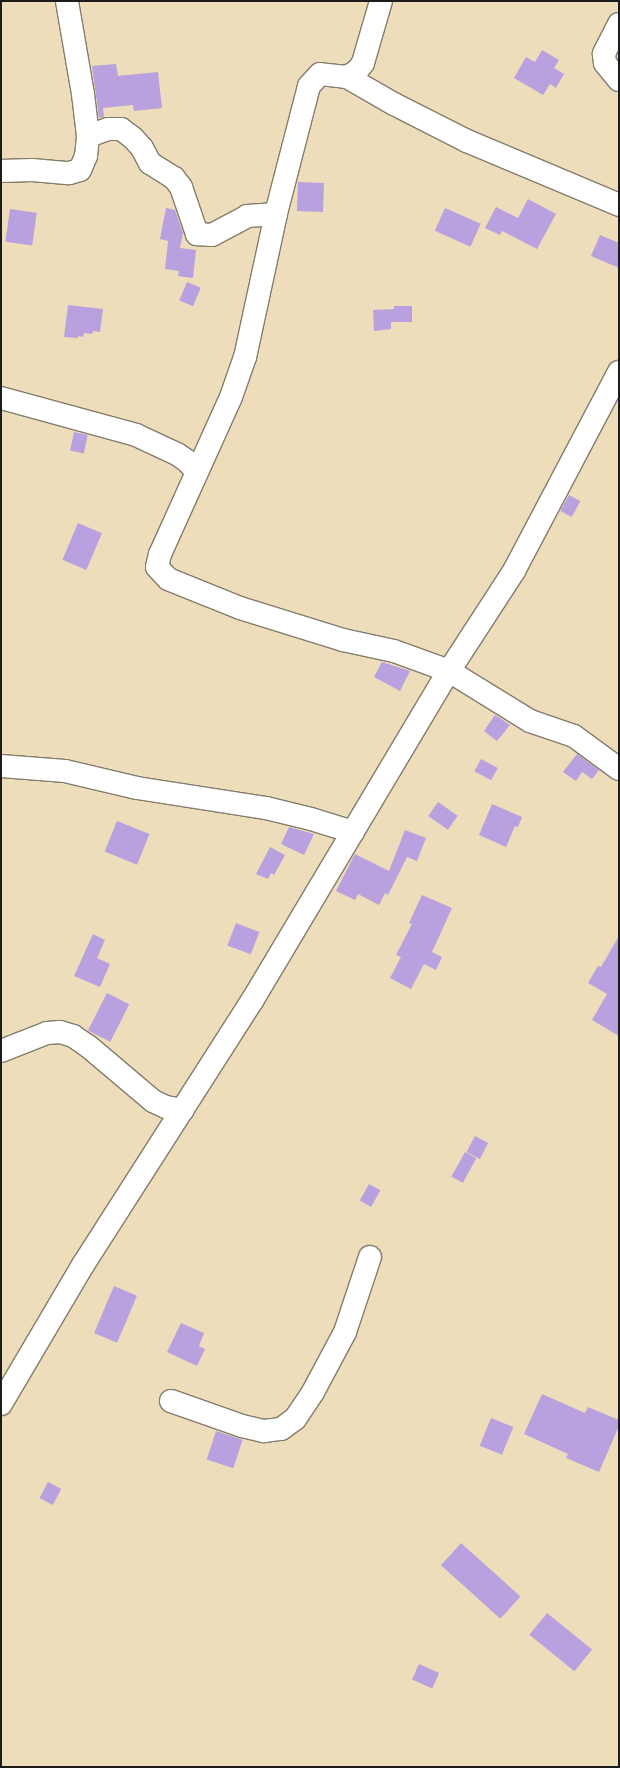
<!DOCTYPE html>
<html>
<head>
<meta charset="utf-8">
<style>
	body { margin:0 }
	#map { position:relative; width:620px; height:1768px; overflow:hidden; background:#edddba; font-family:Mali,sans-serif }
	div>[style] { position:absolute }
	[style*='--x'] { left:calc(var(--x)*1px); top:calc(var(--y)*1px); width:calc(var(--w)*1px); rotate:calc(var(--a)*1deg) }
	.building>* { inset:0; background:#b8a1de; transform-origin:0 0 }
	.roads { filter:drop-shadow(1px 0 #847c6b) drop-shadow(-1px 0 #847c6b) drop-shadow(0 1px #847c6b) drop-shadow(0 -1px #847c6b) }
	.minor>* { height:22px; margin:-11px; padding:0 11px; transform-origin:11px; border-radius:11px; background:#fff }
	span { translate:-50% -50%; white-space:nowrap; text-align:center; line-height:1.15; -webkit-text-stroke:4px #fbf7ec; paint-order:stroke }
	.frame { position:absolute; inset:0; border:2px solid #1c1c1c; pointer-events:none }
</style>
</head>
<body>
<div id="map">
	<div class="building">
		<div style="clip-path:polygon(542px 50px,559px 60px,554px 68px,564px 74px,556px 88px,550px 84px,543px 95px,514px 78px,526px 57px,535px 62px)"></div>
		<div style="clip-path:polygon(116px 64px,118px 76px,158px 72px,162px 108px,134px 111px,133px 105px,103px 108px,104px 117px,99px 118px,92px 66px)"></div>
		<div style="left:298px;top:182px;width:26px;height:29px;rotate:2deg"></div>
		<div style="clip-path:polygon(528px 199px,556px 214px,537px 249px,502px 231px,500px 235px,485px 228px,496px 207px,518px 218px)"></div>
		<div style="clip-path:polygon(166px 208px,175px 210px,183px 233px,180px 248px,196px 250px,193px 278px,178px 276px,179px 271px,165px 269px,168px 241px,160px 239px)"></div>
		<div style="left:445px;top:208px;width:39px;height:25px;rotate:24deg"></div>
		<div style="left:10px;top:209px;width:27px;height:33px;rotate:8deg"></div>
		<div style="clip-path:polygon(600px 235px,619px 243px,619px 268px,591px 256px)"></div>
		<div style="left:187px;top:282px;width:15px;height:20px;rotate:23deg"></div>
		<div style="clip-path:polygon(68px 305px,103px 309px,100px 332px,93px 331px,92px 334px,84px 333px,83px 337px,78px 336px,78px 338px,64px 337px)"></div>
		<div style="clip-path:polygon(394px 306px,412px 306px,412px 322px,391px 322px,391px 329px,374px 331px,373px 310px,394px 309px)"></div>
		<div style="left:74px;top:432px;width:14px;height:19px;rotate:12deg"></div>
		<div style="left:569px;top:495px;width:13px;height:18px;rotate:29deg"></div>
		<div style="left:78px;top:523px;width:26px;height:40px;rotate:23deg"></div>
		<div style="clip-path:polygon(382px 662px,410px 671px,400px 691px,374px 677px)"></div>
		<div style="clip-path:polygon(495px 715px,510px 725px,497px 741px,484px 731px)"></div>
		<div style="clip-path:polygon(577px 754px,599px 770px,592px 779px,582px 772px,576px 781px,563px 772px)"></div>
		<div style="left:481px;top:759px;width:19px;height:14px;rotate:28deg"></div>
		<div style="left:438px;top:802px;width:24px;height:17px;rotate:35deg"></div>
		<div style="clip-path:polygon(492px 804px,522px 817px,518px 827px,515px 826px,506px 847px,479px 835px)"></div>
		<div style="left:117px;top:821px;width:35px;height:33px;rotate:22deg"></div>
		<div style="clip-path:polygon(289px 827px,314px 834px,304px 855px,281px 844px)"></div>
		<div style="clip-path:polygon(405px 830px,426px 838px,417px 861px,407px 857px,388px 895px,385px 893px,379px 905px,358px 894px,355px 900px,336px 891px,355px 854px,389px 871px)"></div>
		<div style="clip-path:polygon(270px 847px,285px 855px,274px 875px,271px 873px,268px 879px,256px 874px)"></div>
		<div style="clip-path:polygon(422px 895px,452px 908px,432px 952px,442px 957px,436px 970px,424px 964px,411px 989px,390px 978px,401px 957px,396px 955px,412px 924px,409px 923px)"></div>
		<div style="left:236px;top:923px;width:25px;height:24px;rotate:21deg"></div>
		<div style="clip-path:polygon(93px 934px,105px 940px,97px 958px,110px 964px,100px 987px,74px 976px)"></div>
		<div style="clip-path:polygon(619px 936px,619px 1036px,592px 1020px,607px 994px,588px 983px,598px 966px,601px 967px)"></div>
		<div style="left:107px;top:993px;width:25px;height:42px;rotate:27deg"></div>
		<div style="left:475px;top:1136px;width:15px;height:18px;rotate:28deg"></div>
		<div style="left:465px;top:1152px;width:13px;height:28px;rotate:29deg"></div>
		<div style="left:369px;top:1184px;width:13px;height:19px;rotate:29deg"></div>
		<div style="left:114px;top:1286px;width:25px;height:51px;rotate:23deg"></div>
		<div style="clip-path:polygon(181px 1323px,204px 1333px,199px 1346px,205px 1349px,197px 1366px,167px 1352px)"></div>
		<div style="clip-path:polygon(542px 1394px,585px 1413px,588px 1407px,619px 1420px,619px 1426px,599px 1472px,566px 1458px,568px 1454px,524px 1434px)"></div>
		<div style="left:491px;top:1418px;width:24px;height:30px;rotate:22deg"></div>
		<div style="left:216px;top:1431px;width:28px;height:30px;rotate:18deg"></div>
		<div style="left:48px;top:1482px;width:15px;height:18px;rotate:28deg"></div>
		<div style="left:461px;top:1543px;width:80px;height:30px;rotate:42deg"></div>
		<div style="left:547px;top:1613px;width:58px;height:28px;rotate:39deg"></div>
		<div style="left:419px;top:1664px;width:22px;height:17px;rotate:24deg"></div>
	</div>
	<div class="roads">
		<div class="minor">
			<div style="--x:381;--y:1;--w:65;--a:106.2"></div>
			<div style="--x:363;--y:63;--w:10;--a:127"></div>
			<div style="--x:357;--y:71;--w:12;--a:149"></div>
			<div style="--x:347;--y:77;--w:27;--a:-174"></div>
			<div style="--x:320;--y:74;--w:16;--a:133"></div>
			<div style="--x:309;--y:86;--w:132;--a:104.5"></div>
			<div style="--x:276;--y:214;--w:146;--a:102.2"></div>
			<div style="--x:245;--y:357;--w:42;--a:109.3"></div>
			<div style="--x:231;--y:397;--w:172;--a:114.3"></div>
			<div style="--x:160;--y:554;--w:13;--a:103"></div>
			<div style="--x:157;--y:567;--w:16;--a:47"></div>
			<div style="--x:168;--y:579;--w:78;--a:21.9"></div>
			<div style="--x:240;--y:608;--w:108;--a:17.3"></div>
			<div style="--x:343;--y:640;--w:52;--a:12.2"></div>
			<div style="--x:394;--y:651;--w:59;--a:20"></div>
			<div style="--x:449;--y:671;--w:95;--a:31.7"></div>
			<div style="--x:530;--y:721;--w:46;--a:18.8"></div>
			<div style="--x:574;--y:736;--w:56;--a:36.3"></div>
			<div style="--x:619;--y:24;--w:34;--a:117"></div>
			<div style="--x:604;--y:54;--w:9;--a:84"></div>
			<div style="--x:605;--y:63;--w:22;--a:51"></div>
			<div style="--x:347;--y:77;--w:54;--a:29.9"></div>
			<div style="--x:394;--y:104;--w:82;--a:26.9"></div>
			<div style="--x:467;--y:141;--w:165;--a:22.8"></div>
			<div style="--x:88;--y:136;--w:21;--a:-19"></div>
			<div style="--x:108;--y:129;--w:13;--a:0"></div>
			<div style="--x:121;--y:129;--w:15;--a:37"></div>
			<div style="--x:133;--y:138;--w:13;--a:48"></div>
			<div style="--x:142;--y:148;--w:17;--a:62"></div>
			<div style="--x:150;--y:163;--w:28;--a:32"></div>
			<div style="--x:174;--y:178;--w:11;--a:52"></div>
			<div style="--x:181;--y:187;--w:50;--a:71.2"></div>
			<div style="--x:197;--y:234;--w:15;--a:4"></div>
			<div style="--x:212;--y:235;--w:40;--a:-28"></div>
			<div style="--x:247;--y:216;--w:29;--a:-4"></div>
			<div style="--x:1;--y:171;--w:31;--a:-2"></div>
			<div style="--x:32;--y:170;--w:37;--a:5"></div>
			<div style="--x:69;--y:173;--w:11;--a:-15"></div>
			<div style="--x:80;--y:170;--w:15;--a:-67"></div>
			<div style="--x:86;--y:156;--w:20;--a:-84"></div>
			<div style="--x:88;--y:136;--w:42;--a:-96.8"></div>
			<div style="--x:83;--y:94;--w:94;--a:-99.8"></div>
			<div style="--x:1;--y:398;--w:140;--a:15.3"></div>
			<div style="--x:136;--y:435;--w:45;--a:24.9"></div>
			<div style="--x:177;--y:454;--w:12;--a:35"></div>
			<div style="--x:187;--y:461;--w:13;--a:48"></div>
			<div style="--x:1;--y:766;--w:64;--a:4.5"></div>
			<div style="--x:65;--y:771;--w:74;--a:13.3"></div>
			<div style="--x:137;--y:788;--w:131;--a:8.8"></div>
			<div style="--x:266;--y:808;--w:46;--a:13.7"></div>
			<div style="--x:311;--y:819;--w:44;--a:17.2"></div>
			<div style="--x:1;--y:1051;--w:49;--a:-21.4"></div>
			<div style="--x:47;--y:1033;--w:13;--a:-4"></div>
			<div style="--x:60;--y:1032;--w:14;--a:17"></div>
			<div style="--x:73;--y:1036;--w:18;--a:34"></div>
			<div style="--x:88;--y:1046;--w:85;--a:40.2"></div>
			<div style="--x:153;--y:1101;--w:14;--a:25"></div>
			<div style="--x:166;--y:1107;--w:17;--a:10"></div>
			<div style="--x:171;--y:1401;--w:75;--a:19.4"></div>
			<div style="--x:242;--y:1426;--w:23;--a:13"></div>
			<div style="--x:264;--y:1431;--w:17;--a:-7"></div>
			<div style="--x:281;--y:1429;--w:17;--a:-36"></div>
			<div style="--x:295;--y:1419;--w:32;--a:-56"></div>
			<div style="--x:313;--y:1392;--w:68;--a:-61.9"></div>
			<div style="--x:345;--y:1332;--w:79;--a:-71.6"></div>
			<div style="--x:1;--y:1404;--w:161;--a:-59.5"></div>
			<div style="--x:83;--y:1265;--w:313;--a:-57.4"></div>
			<div style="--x:252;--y:1001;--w:384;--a:-59.2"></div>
			<div style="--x:449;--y:671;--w:119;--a:-57"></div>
			<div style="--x:514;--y:571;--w:225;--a:-62.2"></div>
		</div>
	</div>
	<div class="frame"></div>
</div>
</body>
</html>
